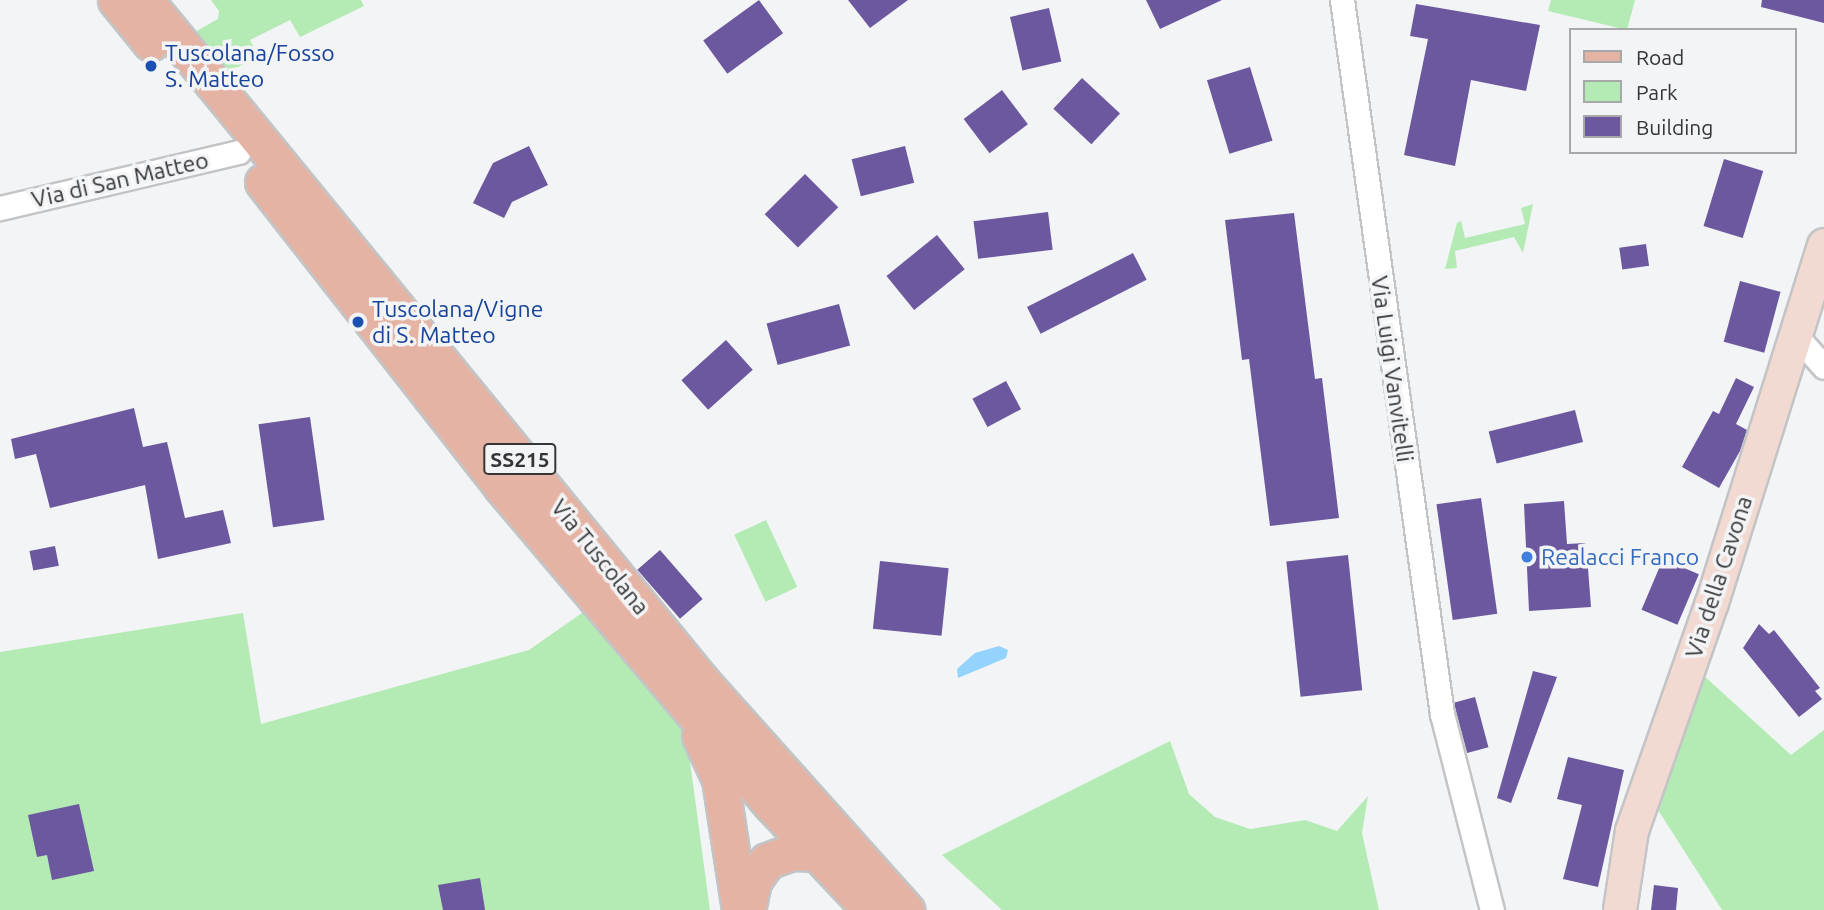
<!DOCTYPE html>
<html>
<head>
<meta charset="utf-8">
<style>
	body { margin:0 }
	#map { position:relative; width:1824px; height:910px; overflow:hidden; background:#f3f4f6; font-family:Ubuntu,sans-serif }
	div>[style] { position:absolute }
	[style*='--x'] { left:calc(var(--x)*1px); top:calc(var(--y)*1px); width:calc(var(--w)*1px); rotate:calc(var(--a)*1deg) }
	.green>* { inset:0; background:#b4eab4; transform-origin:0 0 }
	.water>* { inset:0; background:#93d3fe }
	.building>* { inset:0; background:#6b589f; transform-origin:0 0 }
	.roads { filter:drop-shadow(2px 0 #c3c4c6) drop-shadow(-2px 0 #c3c4c6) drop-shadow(0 2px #c3c4c6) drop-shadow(0 -2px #c3c4c6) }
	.minor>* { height:23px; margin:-11.5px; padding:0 11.5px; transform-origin:11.5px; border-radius:11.5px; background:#fff }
	.secondary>* { height:32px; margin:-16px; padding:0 16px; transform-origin:16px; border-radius:16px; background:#f2d9d1 }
	.primary>* { height:35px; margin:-17.5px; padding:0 17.5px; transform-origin:17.5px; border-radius:17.5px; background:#e5b3a3 }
	.dots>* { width:19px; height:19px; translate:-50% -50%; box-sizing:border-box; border:4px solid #f3f4f6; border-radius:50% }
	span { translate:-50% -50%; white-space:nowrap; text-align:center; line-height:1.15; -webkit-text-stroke:7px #f3f4f6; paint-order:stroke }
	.shield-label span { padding:2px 5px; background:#f3f4f6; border:2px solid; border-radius:5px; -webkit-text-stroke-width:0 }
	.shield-label { font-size:21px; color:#353536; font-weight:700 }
	.transit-label { font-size:23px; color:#164399 }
	.left { translate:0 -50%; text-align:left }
	.street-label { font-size:23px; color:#353536 }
	.shop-label { font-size:23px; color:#366cbe }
	.legend { position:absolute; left:1569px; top:28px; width:228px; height:126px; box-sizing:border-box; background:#f3f4f6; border:2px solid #a7a8a9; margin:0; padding:9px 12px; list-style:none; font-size:21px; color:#353536 }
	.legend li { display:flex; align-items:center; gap:14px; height:35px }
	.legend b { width:35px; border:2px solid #a7a8a9 }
</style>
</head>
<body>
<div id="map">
	<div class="green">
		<div style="clip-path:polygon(211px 0,361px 0,364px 6px,300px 37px,290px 20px,250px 40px,259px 57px,225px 73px,193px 33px,218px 19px,219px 11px)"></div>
		<div style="clip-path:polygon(1551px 0,1635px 0,1627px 30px,1548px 11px)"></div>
		<div style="clip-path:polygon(1533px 204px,1523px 253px,1514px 237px,1455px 251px,1457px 268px,1445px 269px,1457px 223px,1461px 221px,1465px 238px,1525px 224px,1521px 208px)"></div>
		<div style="left:766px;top:520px;width:74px;height:35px;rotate:65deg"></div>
		<div style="clip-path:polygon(599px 601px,681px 695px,710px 910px,0 910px,0 652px,243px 613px,261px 724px,529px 650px)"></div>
		<div style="clip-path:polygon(1702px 674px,1791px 755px,1824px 730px,1824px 910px,1722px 910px,1658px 810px)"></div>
		<div style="clip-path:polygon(1170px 741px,1189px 794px,1215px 817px,1250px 829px,1305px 820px,1337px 831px,1368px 796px,1362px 833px,1379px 910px,1002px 910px,942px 855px)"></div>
	</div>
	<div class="water">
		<div style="clip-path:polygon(999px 646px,1008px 650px,1006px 658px,958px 678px,957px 669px,975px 653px)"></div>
	</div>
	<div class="building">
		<div style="left:759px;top:0;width:41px;height:69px;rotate:54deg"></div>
		<div style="clip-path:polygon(848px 0,908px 0,870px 28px)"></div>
		<div style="clip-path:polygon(1146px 0,1222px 0,1160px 29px)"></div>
		<div style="clip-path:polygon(1762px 0,1824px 0,1824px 23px,1761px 7px)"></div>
		<div style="clip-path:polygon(1416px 4px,1540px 25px,1526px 91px,1471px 80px,1455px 166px,1404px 155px,1428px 39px,1410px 36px)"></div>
		<div style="left:1049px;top:8px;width:55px;height:40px;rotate:77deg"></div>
		<div style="left:1250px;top:67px;width:77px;height:45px;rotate:73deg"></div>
		<div style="left:1082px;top:78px;width:52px;height:42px;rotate:43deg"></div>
		<div style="left:1002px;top:90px;width:43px;height:48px;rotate:53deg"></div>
		<div style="clip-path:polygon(529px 146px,548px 185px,512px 202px,504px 218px,473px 203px,493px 163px)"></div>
		<div style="left:905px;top:146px;width:38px;height:55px;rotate:76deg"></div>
		<div style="left:1724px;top:159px;width:41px;height:70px;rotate:17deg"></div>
		<div style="left:805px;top:174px;width:47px;height:57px;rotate:45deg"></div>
		<div style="left:1048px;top:212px;width:38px;height:75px;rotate:83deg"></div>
		<div style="clip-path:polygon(1294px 213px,1315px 379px,1322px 378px,1339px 518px,1270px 526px,1249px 359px,1242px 360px,1225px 220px)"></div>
		<div style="left:937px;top:235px;width:44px;height:65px;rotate:51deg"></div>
		<div style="left:1646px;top:244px;width:22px;height:27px;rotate:82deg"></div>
		<div style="left:1133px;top:253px;width:30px;height:119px;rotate:63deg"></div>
		<div style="left:1740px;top:281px;width:42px;height:63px;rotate:15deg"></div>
		<div style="left:839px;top:304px;width:43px;height:75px;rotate:75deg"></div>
		<div style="left:726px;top:340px;width:40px;height:60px;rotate:48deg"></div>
		<div style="clip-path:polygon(1736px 378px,1754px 387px,1736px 424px,1747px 430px,1740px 451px,1719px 488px,1682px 467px,1713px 411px,1719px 414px)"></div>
		<div style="left:1006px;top:381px;width:32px;height:38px;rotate:62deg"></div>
		<div style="clip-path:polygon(134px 408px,143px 447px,167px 442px,185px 518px,223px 510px,231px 543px,158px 559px,145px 485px,50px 508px,36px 454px,15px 459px,11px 439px)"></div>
		<div style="left:1575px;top:410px;width:33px;height:89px;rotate:76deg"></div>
		<div style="left:310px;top:417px;width:104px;height:52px;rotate:82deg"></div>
		<div style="left:1481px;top:498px;width:117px;height:45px;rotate:82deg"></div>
		<div style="clip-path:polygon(1564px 501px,1567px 544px,1586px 543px,1591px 607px,1529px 611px,1524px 504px)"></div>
		<div style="left:55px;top:546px;width:20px;height:26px;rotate:79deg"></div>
		<div style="left:660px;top:550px;width:65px;height:30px;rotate:49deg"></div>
		<div style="left:1348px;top:555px;width:136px;height:62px;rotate:84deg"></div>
		<div style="left:1663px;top:559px;width:39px;height:55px;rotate:23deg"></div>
		<div style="left:880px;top:561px;width:69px;height:68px;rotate:6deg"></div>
		<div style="clip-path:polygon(1759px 624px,1769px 634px,1774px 630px,1820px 688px,1815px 691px,1822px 699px,1799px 717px,1743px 648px)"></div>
		<div style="clip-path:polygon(1533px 671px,1557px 677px,1511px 803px,1497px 798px)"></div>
		<div style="left:1475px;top:697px;width:52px;height:22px;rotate:75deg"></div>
		<div style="clip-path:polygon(1568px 757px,1624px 770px,1598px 887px,1563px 879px,1582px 805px,1557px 799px)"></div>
		<div style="clip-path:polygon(79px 804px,94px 871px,52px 880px,47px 855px,37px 857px,28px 815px)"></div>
		<div style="clip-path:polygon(480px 878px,485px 910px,443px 910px,438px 885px)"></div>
		<div style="clip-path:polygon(1654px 885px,1678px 888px,1676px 910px,1651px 910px)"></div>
	</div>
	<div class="roads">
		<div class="minor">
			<div style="--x:1342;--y:0;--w:721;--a:82.03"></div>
			<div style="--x:1442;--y:714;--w:202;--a:75.7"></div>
			<div style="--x:0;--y:208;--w:245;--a:-13.2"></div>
			<div style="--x:1797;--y:337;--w:40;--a:48"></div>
		</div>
		<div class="secondary">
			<div style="--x:1620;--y:910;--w:80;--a:-81.4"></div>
			<div style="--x:1632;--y:831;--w:242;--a:-70.7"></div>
			<div style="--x:1712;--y:603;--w:375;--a:-72.6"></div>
		</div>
		<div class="primary">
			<div style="--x:116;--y:0;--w:55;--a:50.9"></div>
			<div style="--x:145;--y:0;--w:882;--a:50.75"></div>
			<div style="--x:703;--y:683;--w:305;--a:48.2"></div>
			<div style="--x:263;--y:182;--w:386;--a:51.9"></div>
			<div style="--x:501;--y:486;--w:417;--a:49.7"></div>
			<div style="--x:771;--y:804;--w:146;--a:46.7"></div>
			<div style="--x:700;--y:736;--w:47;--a:65.1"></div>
			<div style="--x:720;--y:779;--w:133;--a:81.3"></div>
			<div style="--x:747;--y:910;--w:30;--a:-78"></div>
			<div style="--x:753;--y:881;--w:24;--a:-55"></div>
			<div style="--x:767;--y:861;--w:27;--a:-20"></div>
			<div style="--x:792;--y:852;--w:24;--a:2"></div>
		</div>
	</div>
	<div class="dots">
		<div style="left:151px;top:66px;background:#1a4fb4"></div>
		<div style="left:358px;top:322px;background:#1a4fb4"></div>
		<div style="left:1527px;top:557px;background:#3f7fe0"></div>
	</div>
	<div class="shield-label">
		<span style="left:520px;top:459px">SS215</span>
	</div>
	<div class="transit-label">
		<span class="left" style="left:165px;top:66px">Tuscolana/Fosso<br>S. Matteo</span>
		<span class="left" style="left:372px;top:322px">Tuscolana/Vigne<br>di S. Matteo</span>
	</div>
	<div class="street-label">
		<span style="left:120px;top:180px;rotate:-13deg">Via di San Matteo</span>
		<span style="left:1392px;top:369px;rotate:82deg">Via Luigi Vanvitelli</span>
		<span style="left:600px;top:557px;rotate:51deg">Via Tuscolana</span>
		<span style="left:1719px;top:577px;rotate:-72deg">Via della Cavona</span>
	</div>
	<div class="shop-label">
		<span class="left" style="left:1541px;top:557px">Realacci Franco</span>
	</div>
	<ul class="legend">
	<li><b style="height:9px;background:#e5b3a3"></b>Road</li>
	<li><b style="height:19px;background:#b4eab4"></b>Park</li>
	<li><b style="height:19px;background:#6b589f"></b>Building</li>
	</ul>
</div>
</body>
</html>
